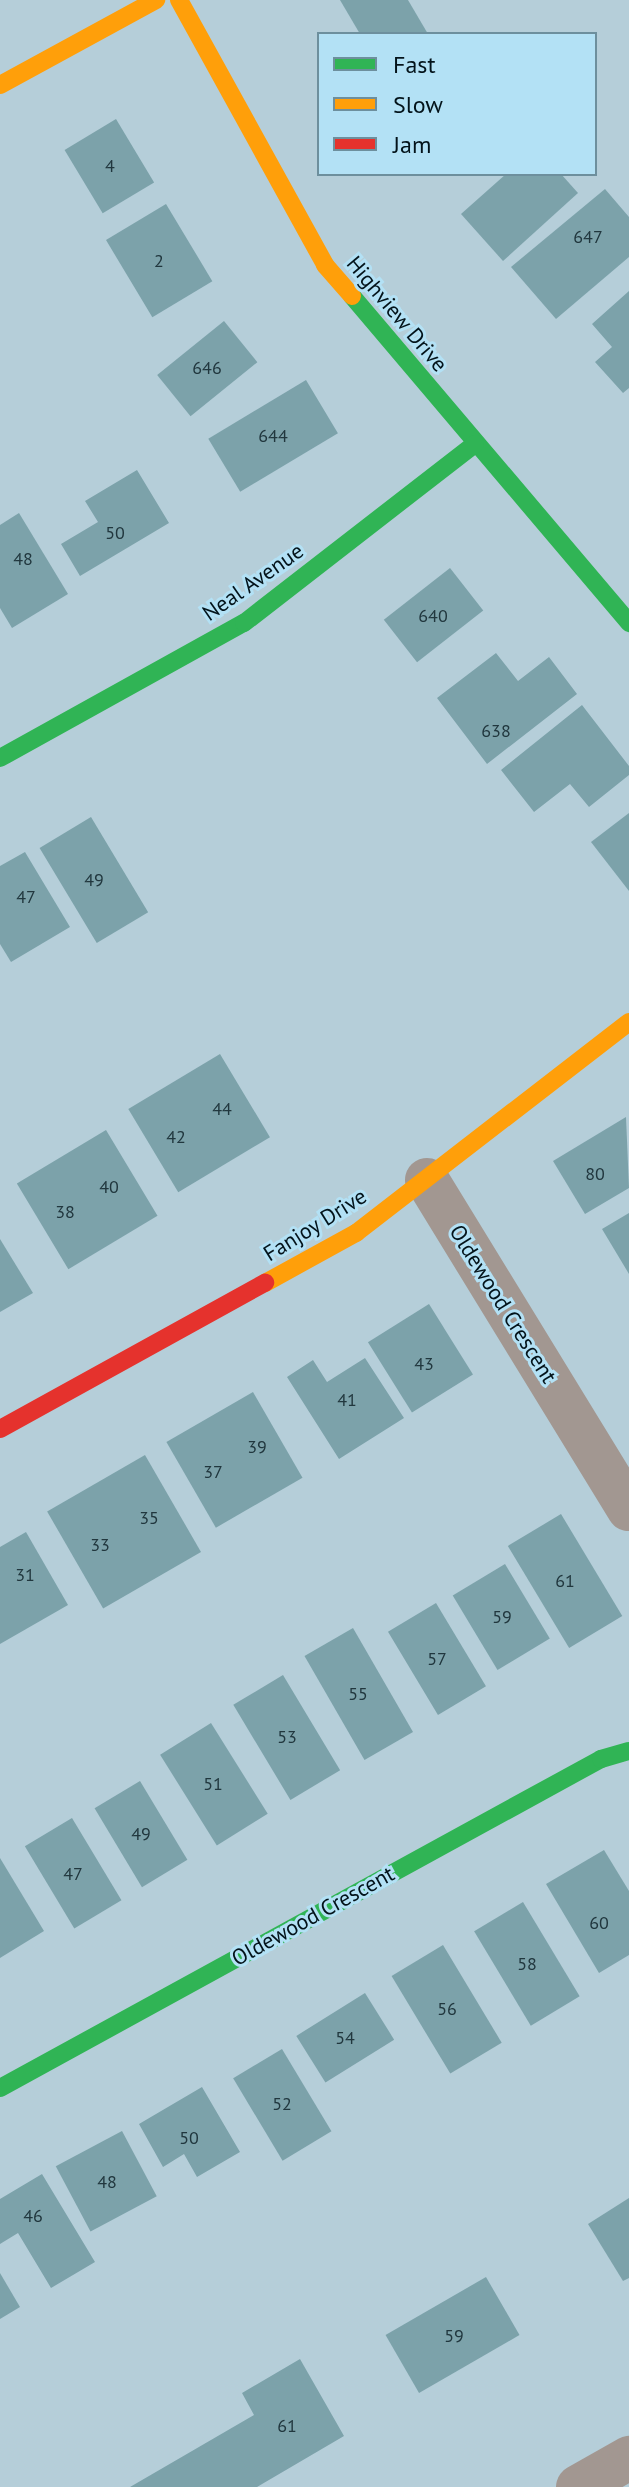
<!DOCTYPE html>
<html>
<head>
<meta charset="utf-8">
<style>
	body { margin:0 }
	#map { position:relative; width:629px; height:2487px; overflow:hidden; background:#b5ced9; font-family:"PT Sans",sans-serif }
	div>[style] { position:absolute }
	[style*='--x'] { left:calc(var(--x)*1px); top:calc(var(--y)*1px); width:calc(var(--w)*1px); rotate:calc(var(--a)*1deg) }
	.building>* { inset:0; background:#7ca2aa; transform-origin:0 0 }
	.street>* { height:44px; margin:-22px; padding:0 22px; transform-origin:22px; border-radius:22px; background:#a29791 }
	.fast>* { height:18px; margin:-9px; padding:0 9px; transform-origin:9px; border-radius:9px; background:#30b455 }
	.slow>* { height:18px; margin:-9px; padding:0 9px; transform-origin:9px; border-radius:9px; background:#ff9f0a }
	.jam>* { height:18px; margin:-9px; padding:0 9px; transform-origin:9px; border-radius:9px; background:#e5322d }
	span { translate:-50% -50%; white-space:nowrap; text-align:center; line-height:1.15; -webkit-text-stroke:6px #b3e1f5; paint-order:stroke }
	.number-label { font-size:18px; color:#21373e }
	.number-label span { -webkit-text-stroke-width:0 }
	.street-label { font-size:22px; color:#03131a }
	.legend { position:absolute; left:317px; top:32px; width:280px; height:144px; box-sizing:border-box; background:#b3e1f5; border:2px solid #6d8f9d; margin:0; padding:10px 14px; list-style:none; font-size:24px; color:#03131a }
	.legend li { display:flex; align-items:center; gap:16px; height:40px }
	.legend b { width:40px; border:2px solid #6d8f9d }
</style>
</head>
<body>
<div id="map">
	<div class="building">
		<div style="clip-path:polygon(340px 0,408px 0,428px 34px,360px 34px)"></div>
		<div style="left:116px;top:119px;width:74px;height:60px;rotate:59deg"></div>
		<div style="clip-path:polygon(506px 174px,561px 174px,578px 193px,503px 261px,461px 214px)"></div>
		<div style="clip-path:polygon(605px 189px,629px 217px,629px 257px,556px 319px,511px 267px)"></div>
		<div style="left:166px;top:204px;width:90px;height:70px;rotate:59deg"></div>
		<div style="clip-path:polygon(629px 291px,629px 388px,623px 393px,595px 362px,612px 347px,592px 324px)"></div>
		<div style="left:224px;top:321px;width:53px;height:86px;rotate:51deg"></div>
		<div style="left:306px;top:380px;width:62px;height:114px;rotate:59deg"></div>
		<div style="clip-path:polygon(137px 470px,169px 523px,80px 576px,61px 544px,98px 522px,85px 501px)"></div>
		<div style="clip-path:polygon(19px 513px,68px 594px,12px 628px,0 608px,0 525px)"></div>
		<div style="left:450px;top:568px;width:54px;height:84px;rotate:52deg"></div>
		<div style="clip-path:polygon(496px 653px,518px 681px,549px 657px,577px 694px,487px 764px,437px 698px)"></div>
		<div style="clip-path:polygon(582px 705px,629px 766px,629px 775px,589px 807px,570px 784px,534px 812px,501px 770px)"></div>
		<div style="clip-path:polygon(629px 813px,629px 891px,591px 842px)"></div>
		<div style="left:91px;top:817px;width:111px;height:60px;rotate:59deg"></div>
		<div style="clip-path:polygon(25px 852px,70px 927px,11px 962px,0 944px,0 866px)"></div>
		<div style="left:220px;top:1054px;width:97px;height:107px;rotate:59deg"></div>
		<div style="clip-path:polygon(626px 1117px,629px 1188px,585px 1214px,553px 1161px)"></div>
		<div style="left:106px;top:1130px;width:100px;height:104px;rotate:59deg"></div>
		<div style="clip-path:polygon(629px 1213px,629px 1274px,602px 1229px)"></div>
		<div style="clip-path:polygon(0 1239px,33px 1293px,0 1312px)"></div>
		<div style="left:429px;top:1304px;width:83px;height:72px;rotate:58deg"></div>
		<div style="clip-path:polygon(365px 1358px,404px 1418px,339px 1459px,287px 1377px,313px 1360px,327px 1382px)"></div>
		<div style="left:253px;top:1392px;width:99px;height:100px;rotate:60deg"></div>
		<div style="left:145px;top:1455px;width:112px;height:113px;rotate:60deg"></div>
		<div style="left:561px;top:1514px;width:119px;height:62px;rotate:59deg"></div>
		<div style="clip-path:polygon(26px 1532px,68px 1605px,0 1644px,0 1547px)"></div>
		<div style="left:505px;top:1564px;width:87px;height:61px;rotate:59deg"></div>
		<div style="left:436px;top:1603px;width:97px;height:56px;rotate:59deg"></div>
		<div style="left:353px;top:1628px;width:120px;height:56px;rotate:60deg"></div>
		<div style="left:283px;top:1675px;width:111px;height:58px;rotate:59deg"></div>
		<div style="left:211px;top:1723px;width:107px;height:60px;rotate:58deg"></div>
		<div style="left:140px;top:1781px;width:92px;height:53px;rotate:59deg"></div>
		<div style="left:72px;top:1818px;width:96px;height:55px;rotate:59deg"></div>
		<div style="clip-path:polygon(604px 1850px,629px 1891px,629px 1955px,599px 1973px,546px 1884px)"></div>
		<div style="clip-path:polygon(0 1858px,44px 1931px,0 1958px)"></div>
		<div style="left:523px;top:1902px;width:110px;height:57px;rotate:59deg"></div>
		<div style="left:443px;top:1945px;width:114px;height:60px;rotate:59deg"></div>
		<div style="left:365px;top:1993px;width:55px;height:81px;rotate:58deg"></div>
		<div style="left:282px;top:2049px;width:96px;height:57px;rotate:59deg"></div>
		<div style="clip-path:polygon(202px 2087px,240px 2152px,197px 2177px,184px 2154px,163px 2167px,139px 2124px)"></div>
		<div style="left:122px;top:2131px;width:74px;height:75px;rotate:62deg"></div>
		<div style="clip-path:polygon(42px 2174px,95px 2262px,51px 2288px,18px 2233px,0 2244px,0 2199px)"></div>
		<div style="clip-path:polygon(629px 2198px,629px 2278px,623px 2281px,588px 2224px)"></div>
		<div style="clip-path:polygon(0 2273px,20px 2307px,0 2319px)"></div>
		<div style="left:486px;top:2277px;width:67px;height:116px;rotate:60deg"></div>
		<div style="clip-path:polygon(300px 2359px,344px 2436px,257px 2487px,130px 2487px,254px 2415px,242px 2393px)"></div>
	</div>
	<div class="street">
		<div style="--x:427;--y:1180;--w:386;--a:58.5"></div>
		<div style="--x:578;--y:2487;--w:59;--a:-29.6"></div>
	</div>
	<div class="fast">
		<div style="--x:352;--y:296;--w:429;--a:49.7"></div>
		<div style="--x:0;--y:758;--w:279;--a:-29"></div>
		<div style="--x:244;--y:623;--w:292;--a:-37.8"></div>
		<div style="--x:0;--y:2088;--w:685;--a:-28.7"></div>
		<div style="--x:601;--y:1759;--w:29;--a:-16"></div>
	</div>
	<div class="slow">
		<div style="--x:179;--y:0;--w:303;--a:61.1"></div>
		<div style="--x:325;--y:265;--w:41;--a:48.9"></div>
		<div style="--x:0;--y:85;--w:178;--a:-28.6"></div>
		<div style="--x:265;--y:1283;--w:104;--a:-28.8"></div>
		<div style="--x:356;--y:1233;--w:345;--a:-37.7"></div>
	</div>
	<div class="jam">
		<div style="--x:0;--y:1429;--w:303;--a:-28.9"></div>
	</div>
	<div class="number-label">
		<span style="left:110px;top:166px">4</span>
		<span style="left:588px;top:237px">647</span>
		<span style="left:159px;top:261px">2</span>
		<span style="left:207px;top:368px">646</span>
		<span style="left:273px;top:436px">644</span>
		<span style="left:115px;top:533px">50</span>
		<span style="left:23px;top:559px">48</span>
		<span style="left:433px;top:616px">640</span>
		<span style="left:496px;top:731px">638</span>
		<span style="left:94px;top:880px">49</span>
		<span style="left:26px;top:897px">47</span>
		<span style="left:222px;top:1109px">44</span>
		<span style="left:176px;top:1137px">42</span>
		<span style="left:595px;top:1174px">80</span>
		<span style="left:109px;top:1187px">40</span>
		<span style="left:65px;top:1212px">38</span>
		<span style="left:424px;top:1364px">43</span>
		<span style="left:347px;top:1400px">41</span>
		<span style="left:257px;top:1447px">39</span>
		<span style="left:213px;top:1472px">37</span>
		<span style="left:149px;top:1518px">35</span>
		<span style="left:100px;top:1545px">33</span>
		<span style="left:25px;top:1575px">31</span>
		<span style="left:565px;top:1581px">61</span>
		<span style="left:502px;top:1617px">59</span>
		<span style="left:437px;top:1659px">57</span>
		<span style="left:358px;top:1694px">55</span>
		<span style="left:287px;top:1737px">53</span>
		<span style="left:213px;top:1784px">51</span>
		<span style="left:141px;top:1834px">49</span>
		<span style="left:73px;top:1874px">47</span>
		<span style="left:599px;top:1923px">60</span>
		<span style="left:527px;top:1964px">58</span>
		<span style="left:447px;top:2009px">56</span>
		<span style="left:345px;top:2038px">54</span>
		<span style="left:282px;top:2104px">52</span>
		<span style="left:189px;top:2138px">50</span>
		<span style="left:107px;top:2182px">48</span>
		<span style="left:33px;top:2216px">46</span>
		<span style="left:454px;top:2336px">59</span>
		<span style="left:287px;top:2426px">61</span>
	</div>
	<div class="street-label">
		<span style="left:397px;top:314px;rotate:50deg">Highview Drive</span>
		<span style="left:253px;top:582px;rotate:-35deg">Neal Avenue</span>
		<span style="left:315px;top:1225px;rotate:-32deg">Fanjoy Drive</span>
		<span style="left:503px;top:1304px;rotate:58deg">Oldewood Crescent</span>
		<span style="left:313px;top:1916px;rotate:-29deg">Oldewood Crescent</span>
	</div>
	<ul class="legend">
	<li><b style="height:10px;background:#30b455"></b>Fast</li>
	<li><b style="height:10px;background:#ff9f0a"></b>Slow</li>
	<li><b style="height:10px;background:#e5322d"></b>Jam</li>
	</ul>
</div>
</body>
</html>
